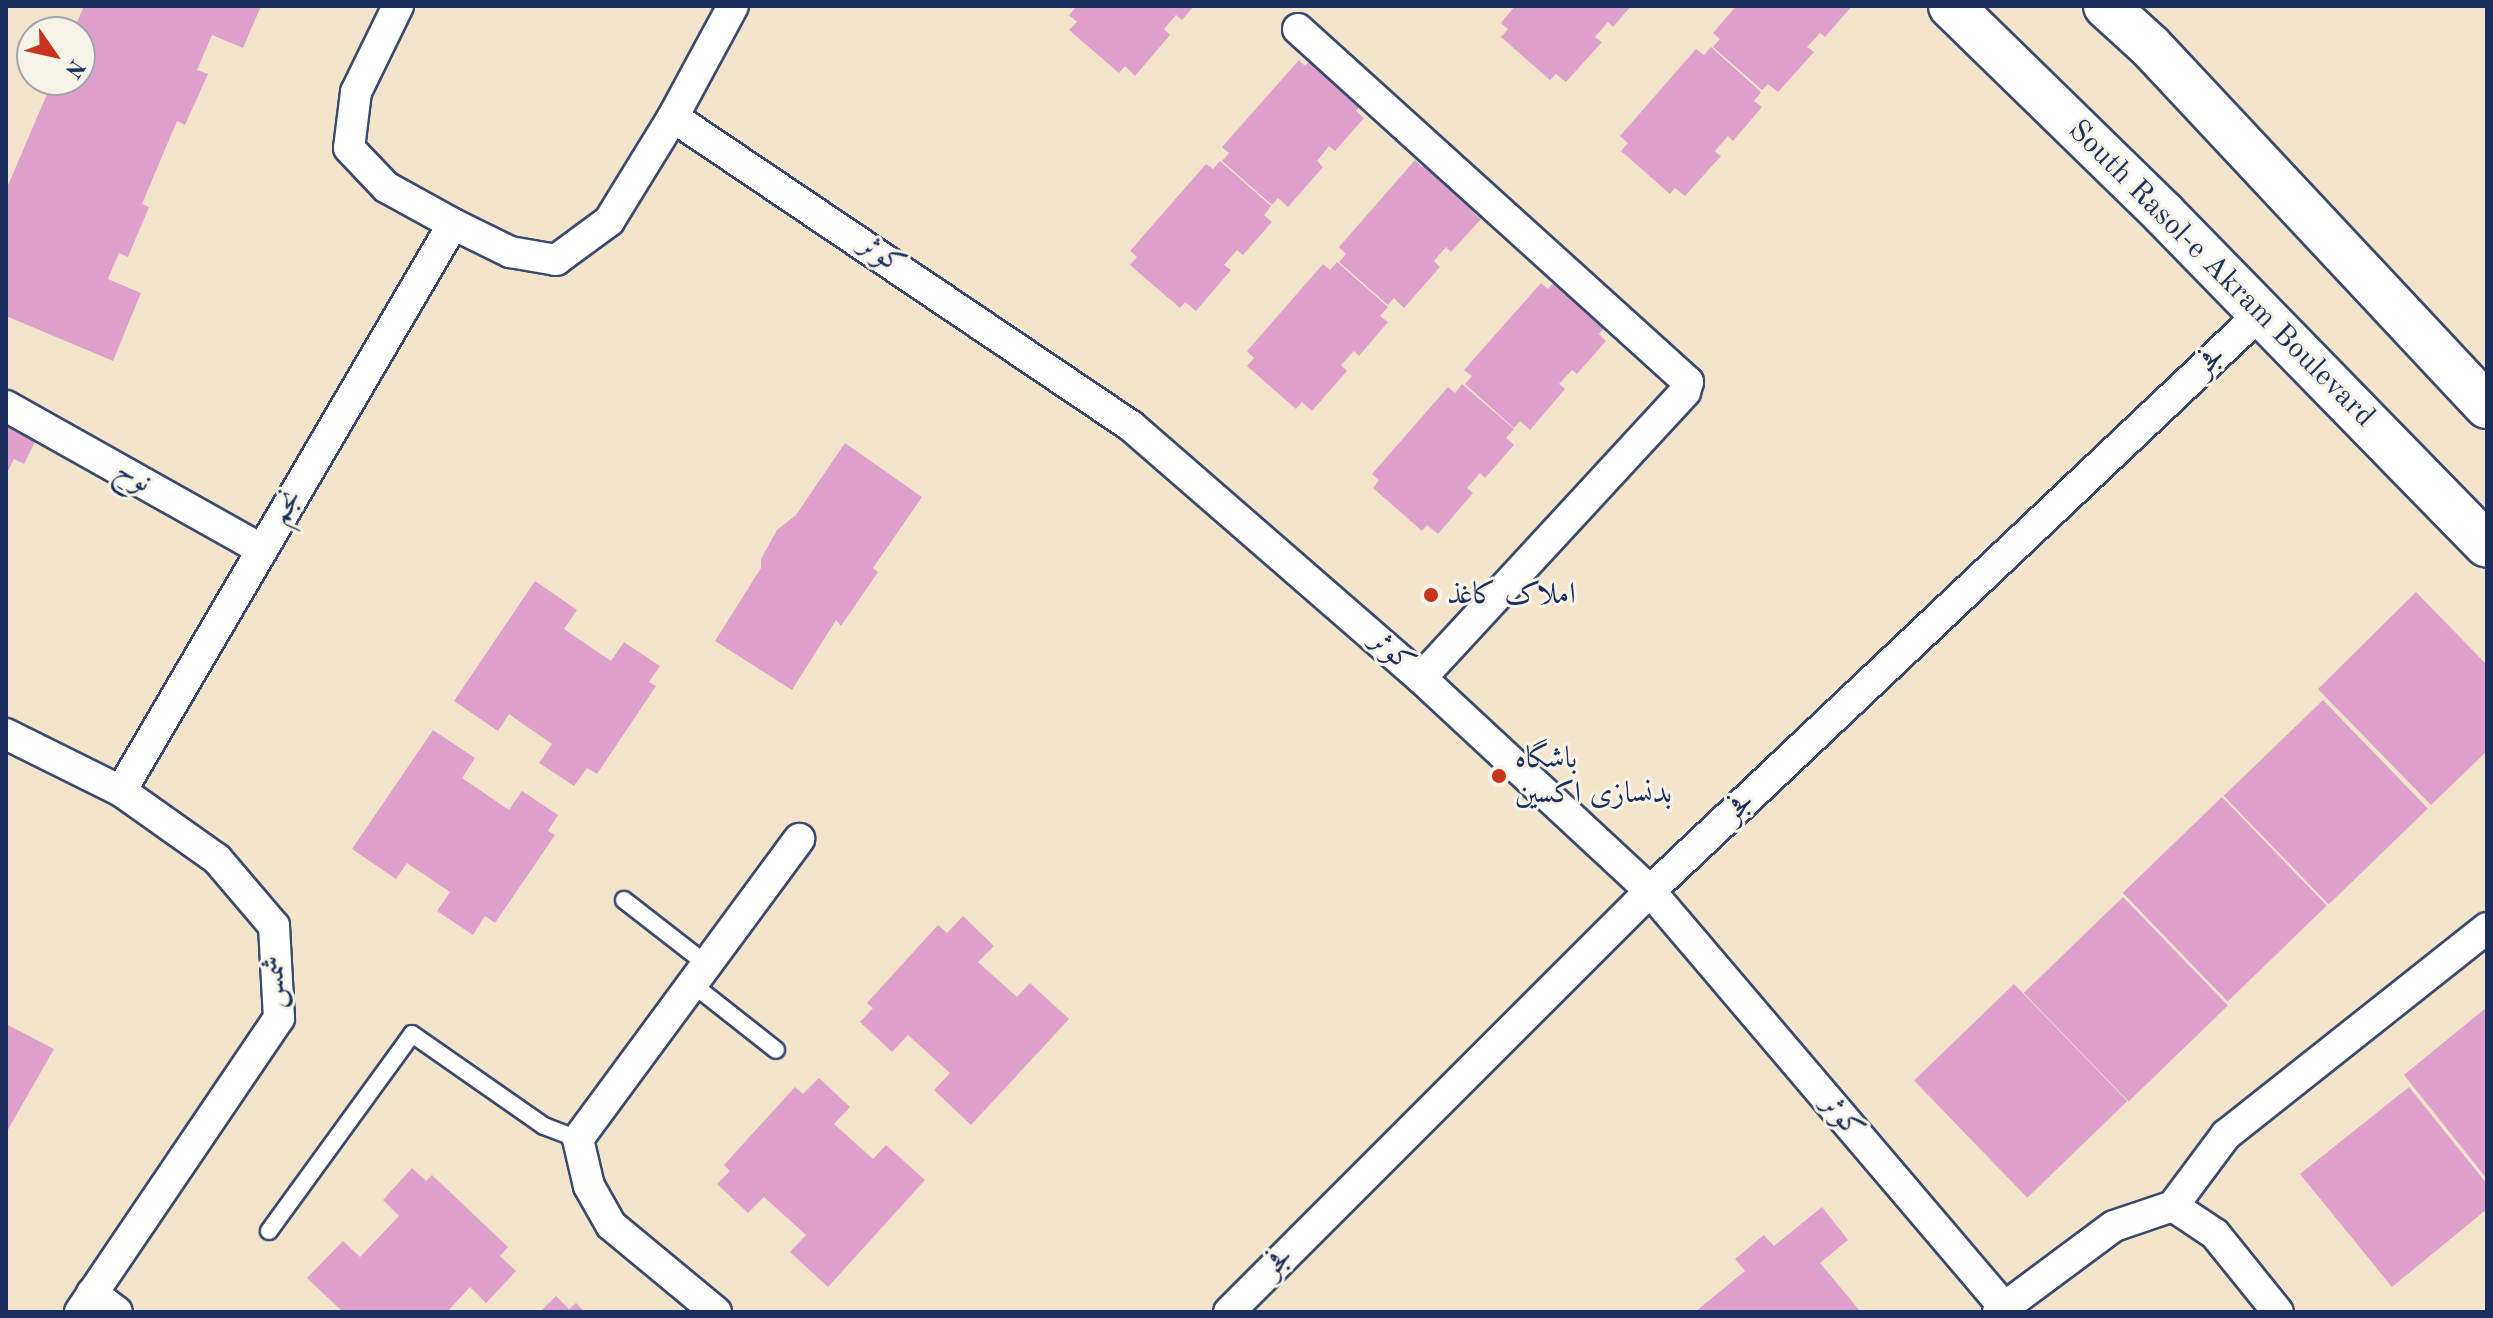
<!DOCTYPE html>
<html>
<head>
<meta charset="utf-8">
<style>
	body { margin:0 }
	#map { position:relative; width:2493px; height:1318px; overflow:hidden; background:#f3e5cc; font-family:"Old Standard TT",Amiri,serif }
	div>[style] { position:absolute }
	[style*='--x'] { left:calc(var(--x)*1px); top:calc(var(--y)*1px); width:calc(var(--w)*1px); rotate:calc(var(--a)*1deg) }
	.building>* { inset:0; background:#dfa0cc; transform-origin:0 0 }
	.roads { filter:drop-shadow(2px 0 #3b4a6e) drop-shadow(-2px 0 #3b4a6e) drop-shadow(0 2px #3b4a6e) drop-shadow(0 -2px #3b4a6e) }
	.lane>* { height:16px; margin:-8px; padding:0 8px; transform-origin:8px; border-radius:8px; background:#fff }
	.street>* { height:30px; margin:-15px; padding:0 15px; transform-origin:15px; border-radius:15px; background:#fff }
	.secondary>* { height:44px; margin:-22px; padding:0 22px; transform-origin:22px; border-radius:22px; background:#fff }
	.dots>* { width:22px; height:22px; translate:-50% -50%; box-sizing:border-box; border:4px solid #f7f3e8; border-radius:50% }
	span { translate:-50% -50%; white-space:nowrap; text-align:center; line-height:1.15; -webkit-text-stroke:6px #f7f3e8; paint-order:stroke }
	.street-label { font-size:30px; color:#1b2f5e }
	.poi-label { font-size:30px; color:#1b2f5e }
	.left { translate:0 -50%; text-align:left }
	.frame { position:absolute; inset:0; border:8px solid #1b2f5e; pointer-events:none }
	.north { position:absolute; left:16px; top:16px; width:80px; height:80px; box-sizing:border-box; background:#f7f3e8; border:2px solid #9fa5b1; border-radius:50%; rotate:124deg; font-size:22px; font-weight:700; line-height:32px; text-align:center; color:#1b2f5e }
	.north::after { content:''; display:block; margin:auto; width:28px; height:36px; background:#c8321e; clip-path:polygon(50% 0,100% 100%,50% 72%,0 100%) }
</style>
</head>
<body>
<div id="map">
	<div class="building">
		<div style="clip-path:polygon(84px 6px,261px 6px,243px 48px,212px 35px,197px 70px,208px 74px,185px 125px,177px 121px,142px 204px,149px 207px,128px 257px,119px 253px,108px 279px,141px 293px,113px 361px,6px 316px,6px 190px,53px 80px,80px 80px,80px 32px,73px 32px)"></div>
		<div style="clip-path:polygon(1077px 6px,1194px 6px,1182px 20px,1176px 15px,1164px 29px,1170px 35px,1135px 76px,1125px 66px,1119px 73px,1069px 30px,1077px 22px,1069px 15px)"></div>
		<div style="clip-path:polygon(1515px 6px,1631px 6px,1613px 27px,1608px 22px,1595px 37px,1602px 42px,1566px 82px,1556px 74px,1550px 80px,1501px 37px,1508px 29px,1501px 23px)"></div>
		<div style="clip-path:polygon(1736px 6px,1852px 6px,1825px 37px,1820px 33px,1807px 47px,1814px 52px,1778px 92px,1768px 84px,1762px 90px,1713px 47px,1720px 39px,1713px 33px)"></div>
		<div style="clip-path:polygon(1711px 47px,1761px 92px,1754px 101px,1762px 107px,1733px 141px,1728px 136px,1715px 151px,1721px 156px,1685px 196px,1675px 188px,1670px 194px,1621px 151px,1628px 143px,1620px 136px,1696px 49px,1704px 55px)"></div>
		<div style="clip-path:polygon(1312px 58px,1364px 102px,1356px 111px,1364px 118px,1335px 151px,1329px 146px,1317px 161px,1323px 167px,1288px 207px,1278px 198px,1272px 205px,1222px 161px,1229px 153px,1222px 147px,1299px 60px,1305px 66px)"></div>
		<div style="clip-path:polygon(1429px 158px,1481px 203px,1473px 212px,1481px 219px,1451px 252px,1446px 247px,1434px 261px,1440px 267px,1404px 308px,1394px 298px,1388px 305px,1339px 262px,1346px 254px,1339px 247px,1415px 160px,1422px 167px)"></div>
		<div style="clip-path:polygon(1220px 161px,1271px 206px,1264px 215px,1272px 222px,1243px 255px,1237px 250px,1224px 265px,1231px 270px,1196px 311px,1185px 302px,1180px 308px,1130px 265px,1137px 257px,1130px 251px,1206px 164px,1213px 169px)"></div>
		<div style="clip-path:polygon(1337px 262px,1388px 307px,1380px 316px,1388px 322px,1359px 356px,1354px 351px,1341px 365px,1347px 371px,1312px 411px,1302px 402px,1296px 409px,1247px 366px,1254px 358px,1247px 351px,1323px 264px,1330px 270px)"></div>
		<div style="clip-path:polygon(1555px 281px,1606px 326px,1599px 334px,1606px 341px,1577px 374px,1572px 370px,1559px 384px,1565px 389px,1530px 430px,1520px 421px,1514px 428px,1465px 384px,1472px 376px,1464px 370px,1541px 283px,1548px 289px)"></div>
		<div style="clip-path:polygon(1462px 384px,1514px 429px,1506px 438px,1514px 445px,1485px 478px,1480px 473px,1467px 488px,1473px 493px,1438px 534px,1427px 525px,1422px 531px,1373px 488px,1379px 480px,1372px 474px,1448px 387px,1455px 393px)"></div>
		<div style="clip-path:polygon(6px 412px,41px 430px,24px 464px,14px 459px,6px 475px)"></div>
		<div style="clip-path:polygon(845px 443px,922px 497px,873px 568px,878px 572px,841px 626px,836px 620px,792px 690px,715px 641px,761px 568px,761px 559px,777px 530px,796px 515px)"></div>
		<div style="clip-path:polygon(535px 581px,577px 610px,564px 629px,611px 661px,624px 642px,660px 666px,649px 682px,656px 686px,597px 774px,587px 768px,574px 786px,539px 763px,552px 744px,509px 714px,498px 731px,454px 701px)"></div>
		<div style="clip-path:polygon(2416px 592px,2487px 665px,2487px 751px,2431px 805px,2318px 689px)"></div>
		<div style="left:2323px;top:700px;width:151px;height:138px;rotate:46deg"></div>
		<div style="clip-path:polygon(433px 730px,475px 758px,462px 778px,509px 810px,522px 791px,558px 815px,548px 831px,555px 835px,495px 923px,485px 916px,473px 935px,437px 911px,450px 892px,407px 863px,396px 879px,352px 849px)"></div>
		<div style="left:2222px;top:797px;width:151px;height:138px;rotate:46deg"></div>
		<div style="left:2123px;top:897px;width:151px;height:138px;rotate:46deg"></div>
		<div style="clip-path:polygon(963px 916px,994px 946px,978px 962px,1017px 997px,1030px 983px,1069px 1019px,971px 1125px,934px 1090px,950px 1073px,908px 1035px,892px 1052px,860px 1022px,873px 1008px,867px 1003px,938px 925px,947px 933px)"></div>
		<div style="left:2014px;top:984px;width:163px;height:139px;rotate:46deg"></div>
		<div style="clip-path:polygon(2487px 1007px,2487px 1179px,2404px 1075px)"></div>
		<div style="clip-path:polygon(6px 1024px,54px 1049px,6px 1133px)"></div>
		<div style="clip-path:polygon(819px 1078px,850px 1107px,834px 1124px,873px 1159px,886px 1145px,925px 1180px,828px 1287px,790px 1252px,806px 1235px,764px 1197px,748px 1213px,717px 1184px,730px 1171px,724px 1165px,795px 1087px,803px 1094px)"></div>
		<div style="clip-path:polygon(2409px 1087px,2487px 1184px,2487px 1209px,2392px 1287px,2300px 1174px)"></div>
		<div style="clip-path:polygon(412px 1168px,426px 1181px,432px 1175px,508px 1247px,500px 1256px,516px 1271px,486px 1303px,470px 1287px,447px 1312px,343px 1312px,307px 1278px,343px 1241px,360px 1257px,399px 1216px,383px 1200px)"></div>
		<div style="clip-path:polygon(1822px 1207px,1848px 1240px,1820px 1263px,1861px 1312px,1695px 1312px,1745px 1271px,1735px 1259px,1764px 1235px,1774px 1246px)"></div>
		<div style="clip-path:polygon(556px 1296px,569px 1309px,576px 1303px,585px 1312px,540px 1312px)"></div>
	</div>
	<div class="roads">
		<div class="lane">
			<div style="--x:624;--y:900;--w:103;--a:37.9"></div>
			<div style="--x:691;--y:983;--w:108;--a:38.2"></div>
			<div style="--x:269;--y:1231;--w:243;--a:-54"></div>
			<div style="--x:412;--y:1034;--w:161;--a:34.9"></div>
			<div style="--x:544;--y:1126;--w:36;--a:21"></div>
		</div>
		<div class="street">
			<div style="--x:398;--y:6;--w:96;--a:116"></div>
			<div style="--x:356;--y:92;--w:56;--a:97.1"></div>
			<div style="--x:349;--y:148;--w:54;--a:46.5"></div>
			<div style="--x:386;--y:187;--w:77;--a:28.9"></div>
			<div style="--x:453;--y:224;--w:64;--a:26.2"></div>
			<div style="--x:510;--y:252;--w:47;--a:9.9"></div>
			<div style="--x:556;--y:260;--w:66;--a:-36.3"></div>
			<div style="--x:609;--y:221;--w:122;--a:-58.4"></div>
			<div style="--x:673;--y:117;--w:126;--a:-61.6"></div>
			<div style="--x:1298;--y:29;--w:526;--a:42.15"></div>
			<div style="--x:1688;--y:382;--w:10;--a:107"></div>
			<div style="--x:1685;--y:392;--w:389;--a:132.7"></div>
			<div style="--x:673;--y:117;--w:552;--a:34.01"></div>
			<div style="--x:1131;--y:426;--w:384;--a:41"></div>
			<div style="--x:1421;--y:678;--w:313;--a:42.9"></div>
			<div style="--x:1650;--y:891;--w:546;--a:49.6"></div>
			<div style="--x:6;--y:406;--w:292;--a:29.3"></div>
			<div style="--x:6;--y:734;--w:128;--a:26.4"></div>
			<div style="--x:121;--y:791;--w:118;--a:35.3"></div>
			<div style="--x:217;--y:859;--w:88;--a:49.6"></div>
			<div style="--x:274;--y:926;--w:92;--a:86.9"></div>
			<div style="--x:279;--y:1018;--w:355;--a:124.1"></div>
			<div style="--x:121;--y:791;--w:657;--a:-59.65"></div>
			<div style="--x:2173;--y:1206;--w:89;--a:-53.3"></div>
			<div style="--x:2226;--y:1135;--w:333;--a:-38.4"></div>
			<div style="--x:92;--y:1293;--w:31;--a:37"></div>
			<div style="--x:716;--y:1312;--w:136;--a:-140.4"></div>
			<div style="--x:611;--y:1225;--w:45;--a:-119.4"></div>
			<div style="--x:589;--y:1186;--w:48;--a:-103.2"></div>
			<div style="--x:578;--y:1139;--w:373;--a:-53.6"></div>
			<div style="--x:1229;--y:1312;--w:595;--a:-45"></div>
			<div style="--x:1650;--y:891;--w:841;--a:-43.41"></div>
			<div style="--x:1998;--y:1312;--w:144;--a:-36.6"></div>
			<div style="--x:2114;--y:1226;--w:62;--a:-18.7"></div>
			<div style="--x:2173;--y:1206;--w:50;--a:33.7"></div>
			<div style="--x:2215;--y:1234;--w:100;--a:51.1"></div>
		</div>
		<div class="secondary">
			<div style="--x:1951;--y:6;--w:298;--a:44.3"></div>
			<div style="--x:2164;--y:214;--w:462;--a:45.7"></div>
			<div style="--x:2106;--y:6;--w:59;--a:42.3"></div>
			<div style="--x:2150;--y:46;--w:493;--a:46.9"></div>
		</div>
	</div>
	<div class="dots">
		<div style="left:1431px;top:595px;background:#c8321e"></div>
		<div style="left:1499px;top:776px;background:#c8321e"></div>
	</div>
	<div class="street-label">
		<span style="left:882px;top:255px;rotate:34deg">کوثر</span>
		<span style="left:2221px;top:274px;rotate:45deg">South Rasol-e Akram Boulevard</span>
		<span style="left:2210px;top:361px;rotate:-43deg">فجر</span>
		<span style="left:133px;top:477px;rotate:29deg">نوح</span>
		<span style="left:286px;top:507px;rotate:-59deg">نجم</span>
		<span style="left:1392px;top:652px;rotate:41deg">کوثر</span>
		<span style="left:1739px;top:807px;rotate:-43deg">فجر</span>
		<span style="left:275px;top:982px;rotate:-90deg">شمس</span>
		<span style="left:1842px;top:1117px;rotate:50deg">کوثر</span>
		<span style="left:1278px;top:1262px;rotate:-45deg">فجر</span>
	</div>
	<div class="poi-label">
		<span class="left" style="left:1447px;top:595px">املاک کاغذ</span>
		<span class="left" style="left:1515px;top:776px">باشگاه<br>بدنسازی اکسین</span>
	</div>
	<div class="frame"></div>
	<div class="north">N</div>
</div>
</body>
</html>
